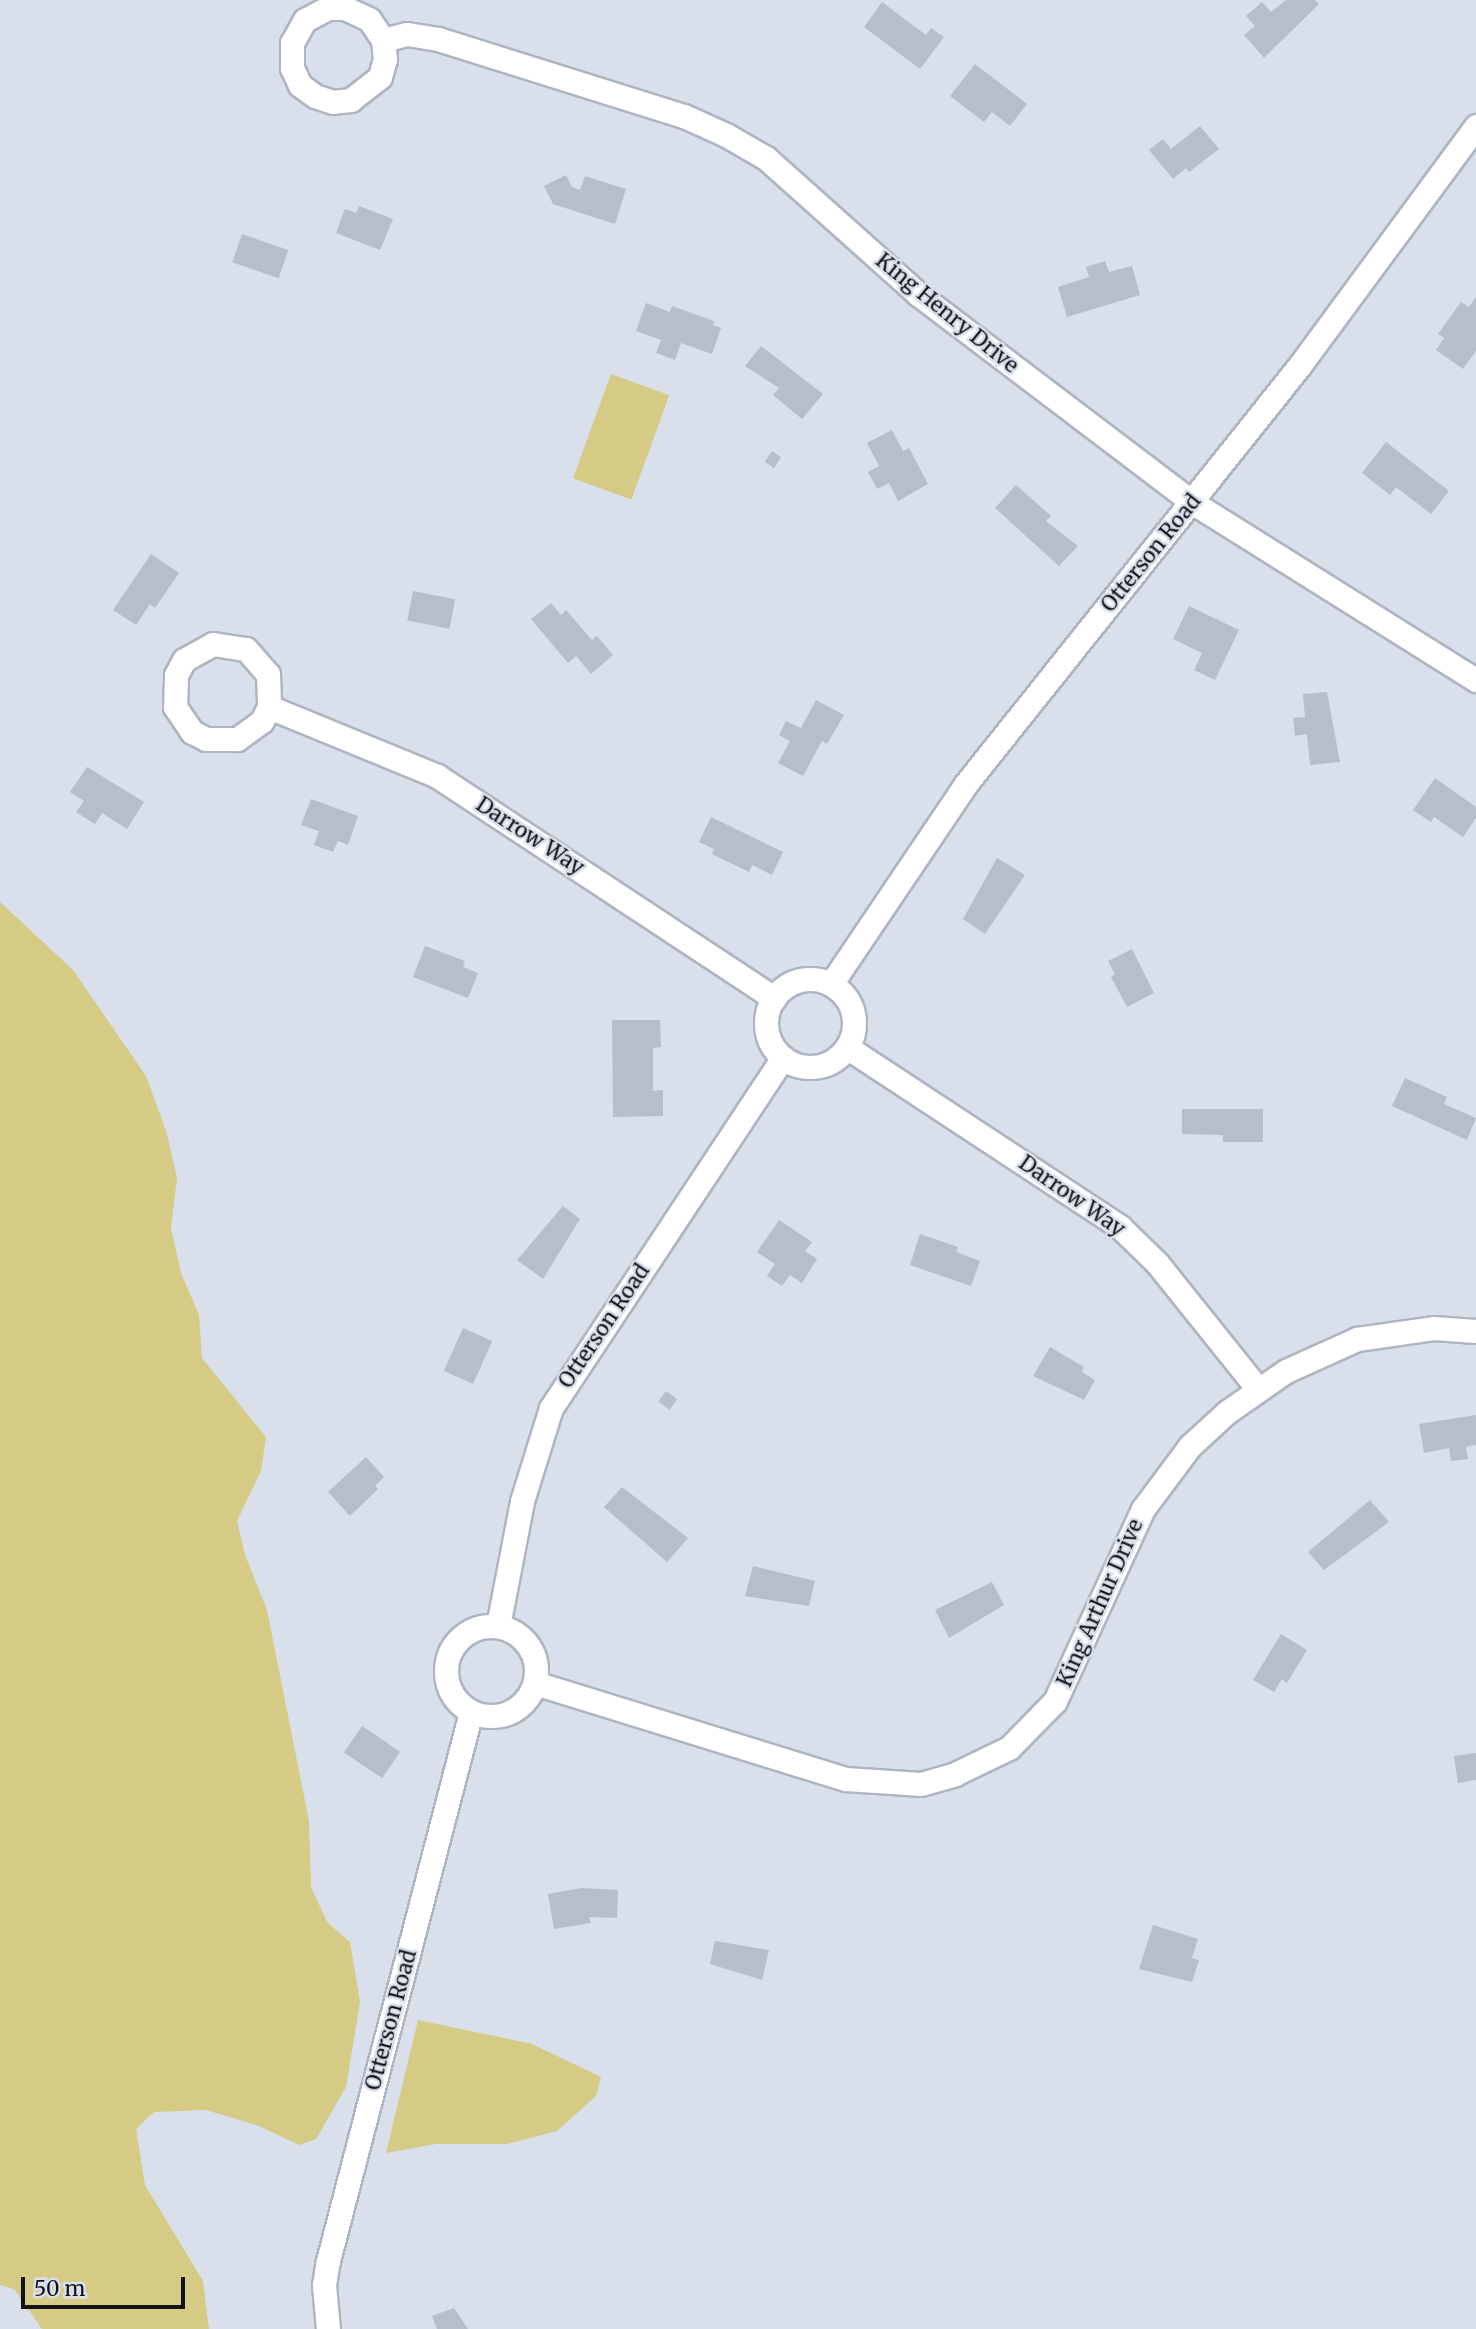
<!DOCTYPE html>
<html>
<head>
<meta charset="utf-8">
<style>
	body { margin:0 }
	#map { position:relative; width:1476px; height:2329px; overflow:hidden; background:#d9dfeb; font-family:Merriweather,serif }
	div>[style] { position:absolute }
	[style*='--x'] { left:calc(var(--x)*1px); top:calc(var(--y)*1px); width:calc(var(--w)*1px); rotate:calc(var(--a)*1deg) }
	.green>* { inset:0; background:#d5cb84; transform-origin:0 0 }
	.building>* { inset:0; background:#b7bec9; transform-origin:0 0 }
	.roads { filter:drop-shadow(2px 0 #afb5c0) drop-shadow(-2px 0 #afb5c0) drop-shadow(0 2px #afb5c0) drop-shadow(0 -2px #afb5c0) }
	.minor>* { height:23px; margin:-11.5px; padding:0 11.5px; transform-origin:11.5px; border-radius:11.5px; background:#fff }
	.minor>.ring { margin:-11.5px; padding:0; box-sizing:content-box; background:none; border:23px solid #fff; border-radius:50% }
	span { translate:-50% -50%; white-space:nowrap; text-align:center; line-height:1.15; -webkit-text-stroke:5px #d9dfeb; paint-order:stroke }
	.street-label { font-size:21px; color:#101216 }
	.scale { position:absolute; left:21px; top:2277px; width:164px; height:32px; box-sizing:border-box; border:4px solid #101216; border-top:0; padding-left:9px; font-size:21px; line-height:24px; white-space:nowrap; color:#101216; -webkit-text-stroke:5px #d9dfeb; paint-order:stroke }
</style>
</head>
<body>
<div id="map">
	<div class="green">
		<div style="left:611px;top:374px;width:62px;height:111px;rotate:20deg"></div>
		<div style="clip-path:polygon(0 902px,73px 970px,146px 1076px,167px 1134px,177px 1178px,171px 1228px,181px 1273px,199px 1315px,202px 1358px,266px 1437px,261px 1471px,237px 1521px,245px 1555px,267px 1610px,309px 1821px,311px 1887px,327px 1922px,350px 1942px,360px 2002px,346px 2087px,316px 2139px,299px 2145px,259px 2126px,206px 2110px,154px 2112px,136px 2129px,145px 2185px,203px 2281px,209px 2329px,42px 2329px,15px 2290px,0 2285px)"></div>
		<div style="clip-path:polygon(418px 2020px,532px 2044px,601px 2077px,596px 2096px,557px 2131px,507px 2144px,436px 2144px,386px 2153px)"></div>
	</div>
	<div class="building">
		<div style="clip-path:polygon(1286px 0,1315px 0,1319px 4px,1264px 58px,1244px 35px,1255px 26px,1246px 16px,1262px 2px,1271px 12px)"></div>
		<div style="clip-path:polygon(882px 2px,926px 35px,931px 28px,944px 37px,920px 69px,864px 27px)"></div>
		<div style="clip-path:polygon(975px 64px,1027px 104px,1010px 126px,992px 112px,984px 122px,950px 96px)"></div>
		<div style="clip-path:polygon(1200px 126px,1219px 149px,1189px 172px,1186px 168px,1173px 179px,1149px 150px,1163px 139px,1171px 149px)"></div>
		<div style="clip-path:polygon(566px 175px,572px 187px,580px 190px,585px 176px,626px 189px,615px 224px,553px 204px,544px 186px)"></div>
		<div style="clip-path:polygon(359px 206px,393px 219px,380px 250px,336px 233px,345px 209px,356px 213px)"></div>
		<div style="left:242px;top:234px;width:49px;height:30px;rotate:19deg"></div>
		<div style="clip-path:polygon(1105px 261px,1109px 272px,1132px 266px,1140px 295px,1067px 317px,1058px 287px,1089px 277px,1086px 267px)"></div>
		<div style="clip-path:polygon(1476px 297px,1476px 351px,1463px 369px,1436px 350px,1444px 338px,1438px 334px,1461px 302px,1469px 307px)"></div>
		<div style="clip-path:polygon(646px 303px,670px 312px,672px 306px,714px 321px,713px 325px,721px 328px,712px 354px,681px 343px,675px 360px,656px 353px,661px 340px,636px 331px)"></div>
		<div style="clip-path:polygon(761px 346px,823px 394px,802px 419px,773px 395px,779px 388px,745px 366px)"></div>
		<div style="clip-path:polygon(892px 430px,903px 451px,909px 448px,928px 484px,898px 501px,889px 483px,877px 489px,868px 472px,879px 466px,867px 443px)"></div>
		<div style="clip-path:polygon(1386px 442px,1449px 491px,1431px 514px,1396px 487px,1390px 495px,1362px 473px)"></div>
		<div style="left:772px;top:451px;width:11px;height:13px;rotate:34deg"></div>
		<div style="clip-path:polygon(1016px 485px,1051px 516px,1046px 521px,1078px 546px,1059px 566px,995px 508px)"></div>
		<div style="clip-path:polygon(151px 554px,179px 573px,155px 608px,150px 604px,136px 625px,113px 610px)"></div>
		<div style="left:413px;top:591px;width:43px;height:30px;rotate:11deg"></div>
		<div style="clip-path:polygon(551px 603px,561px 615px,566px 610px,592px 640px,597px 636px,613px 655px,591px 674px,576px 656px,568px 663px,531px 619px)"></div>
		<div style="clip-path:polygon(1189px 606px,1239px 630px,1215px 680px,1194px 670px,1202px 653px,1173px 639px)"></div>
		<div style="clip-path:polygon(1327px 692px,1340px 762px,1310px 765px,1307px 734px,1295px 736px,1293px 718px,1305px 717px,1303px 694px)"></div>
		<div style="clip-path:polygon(816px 700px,844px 715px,827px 744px,822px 741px,803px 776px,778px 763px,790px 741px,779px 735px,786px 721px,801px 728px)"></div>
		<div style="clip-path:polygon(87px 767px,144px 802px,127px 829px,102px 813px,95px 824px,76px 812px,84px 801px,70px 792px)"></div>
		<div style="clip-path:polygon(1435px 778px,1476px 807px,1476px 818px,1463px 837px,1434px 817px,1431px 822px,1413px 810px)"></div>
		<div style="clip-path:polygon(311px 799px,358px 816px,348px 845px,338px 841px,333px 852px,314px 845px,319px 831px,301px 825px)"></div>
		<div style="clip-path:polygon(711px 817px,783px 852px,772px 875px,752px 865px,749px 872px,712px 854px,714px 849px,699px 842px)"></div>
		<div style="clip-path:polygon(997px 858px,1025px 875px,985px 934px,963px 919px)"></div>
		<div style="clip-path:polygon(425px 946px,465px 961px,463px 967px,478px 973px,468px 998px,413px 977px)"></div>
		<div style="clip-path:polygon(1132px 949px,1154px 993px,1127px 1007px,1111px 977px,1115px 974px,1108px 961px)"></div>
		<div style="clip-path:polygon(612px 1020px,660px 1020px,661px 1047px,653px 1048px,653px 1091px,663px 1090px,663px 1116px,613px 1117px)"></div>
		<div style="clip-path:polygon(1405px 1078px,1447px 1097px,1444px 1104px,1476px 1118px,1467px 1140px,1392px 1106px)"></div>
		<div style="clip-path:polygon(1182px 1109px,1263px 1109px,1263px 1142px,1223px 1142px,1223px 1135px,1182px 1134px)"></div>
		<div style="clip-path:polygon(563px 1206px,580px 1219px,543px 1279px,517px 1260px)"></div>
		<div style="clip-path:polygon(779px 1220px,812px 1242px,805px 1251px,817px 1259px,802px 1283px,790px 1275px,782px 1286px,767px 1276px,775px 1264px,757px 1252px)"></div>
		<div style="clip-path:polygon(920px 1234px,958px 1247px,956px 1252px,980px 1261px,971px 1286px,910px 1265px)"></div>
		<div style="left:463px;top:1328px;width:32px;height:47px;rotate:24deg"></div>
		<div style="clip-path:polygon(1050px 1347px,1084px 1367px,1082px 1372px,1095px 1380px,1084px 1400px,1033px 1376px)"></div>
		<div style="left:666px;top:1391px;width:14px;height:13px;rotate:36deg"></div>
		<div style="clip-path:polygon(1476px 1415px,1476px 1445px,1466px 1447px,1468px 1459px,1451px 1461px,1449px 1448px,1424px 1453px,1419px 1424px)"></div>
		<div style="clip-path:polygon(366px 1457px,384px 1477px,375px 1486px,378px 1489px,350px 1516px,328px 1492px)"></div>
		<div style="clip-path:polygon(622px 1487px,688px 1538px,667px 1562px,604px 1507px)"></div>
		<div style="clip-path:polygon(1370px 1500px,1389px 1522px,1324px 1570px,1308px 1552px)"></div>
		<div style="clip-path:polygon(753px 1566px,815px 1581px,809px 1606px,745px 1596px)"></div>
		<div style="clip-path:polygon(992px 1582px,1004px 1605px,949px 1638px,935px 1610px)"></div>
		<div style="clip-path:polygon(1281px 1634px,1307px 1650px,1287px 1683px,1282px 1679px,1274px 1692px,1253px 1680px)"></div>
		<div style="left:362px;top:1726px;width:46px;height:32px;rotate:34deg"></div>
		<div style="clip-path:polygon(1476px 1753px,1476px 1780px,1458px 1783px,1454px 1756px)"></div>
		<div style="clip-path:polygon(582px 1888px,618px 1890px,617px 1918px,589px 1917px,591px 1923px,554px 1929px,548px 1894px)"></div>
		<div style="clip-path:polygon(1153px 1925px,1198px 1939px,1192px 1958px,1199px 1960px,1192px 1982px,1139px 1969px)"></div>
		<div style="clip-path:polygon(715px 1941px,769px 1950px,762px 1980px,710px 1964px)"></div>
		<div style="clip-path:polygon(454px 2308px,468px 2329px,437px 2329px,432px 2316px)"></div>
	</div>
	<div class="roads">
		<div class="minor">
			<div style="--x:383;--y:40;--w:19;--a:84"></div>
			<div style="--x:385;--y:59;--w:19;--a:106"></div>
			<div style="--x:380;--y:77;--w:37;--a:142"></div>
			<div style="--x:351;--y:100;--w:18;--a:174"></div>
			<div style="--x:333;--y:102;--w:19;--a:-162"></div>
			<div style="--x:315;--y:96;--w:19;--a:-144"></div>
			<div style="--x:300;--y:85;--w:19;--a:-115"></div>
			<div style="--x:292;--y:68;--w:25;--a:-90"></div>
			<div style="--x:292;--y:43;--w:26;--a:-61"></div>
			<div style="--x:305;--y:20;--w:26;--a:-28"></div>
			<div style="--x:328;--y:8;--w:17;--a:0"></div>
			<div style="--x:345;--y:8;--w:26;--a:25"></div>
			<div style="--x:369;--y:19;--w:25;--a:56"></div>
			<div style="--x:383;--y:40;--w:25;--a:-14"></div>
			<div style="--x:407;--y:34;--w:31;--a:9"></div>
			<div style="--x:438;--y:39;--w:258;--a:17.4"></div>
			<div style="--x:684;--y:116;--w:46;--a:24.3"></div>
			<div style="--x:726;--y:135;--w:46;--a:29.9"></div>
			<div style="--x:766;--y:158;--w:204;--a:41.8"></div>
			<div style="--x:918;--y:294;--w:344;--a:37.2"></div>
			<div style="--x:1192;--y:502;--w:335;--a:32.1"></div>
			<div style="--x:269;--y:707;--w:16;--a:117"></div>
			<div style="--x:262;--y:721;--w:31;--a:144"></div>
			<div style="--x:237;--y:739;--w:31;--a:180"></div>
			<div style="--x:206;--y:739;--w:16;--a:-153"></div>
			<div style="--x:192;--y:732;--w:30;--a:-124"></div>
			<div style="--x:175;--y:707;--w:32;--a:-88"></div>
			<div style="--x:176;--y:675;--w:17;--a:-62"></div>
			<div style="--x:184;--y:660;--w:33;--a:-29"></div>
			<div style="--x:213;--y:644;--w:33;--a:9"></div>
			<div style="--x:246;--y:649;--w:33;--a:49"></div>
			<div style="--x:268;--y:674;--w:33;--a:88"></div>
			<div style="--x:269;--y:707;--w:182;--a:22.3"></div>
			<div style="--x:437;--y:776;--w:404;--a:33.4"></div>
			<div class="ring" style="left:766px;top:979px;width:65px;height:65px"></div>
			<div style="--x:831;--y:984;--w:240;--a:-56"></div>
			<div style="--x:965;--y:785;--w:537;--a:-51.42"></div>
			<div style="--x:1300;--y:365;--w:297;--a:-53.6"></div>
			<div style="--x:848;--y:1048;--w:326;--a:33.3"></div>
			<div style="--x:1120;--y:1227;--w:52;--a:44.2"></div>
			<div style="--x:1157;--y:1263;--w:160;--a:51.3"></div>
			<div class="ring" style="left:446px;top:1626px;width:67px;height:67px"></div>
			<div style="--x:498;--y:1626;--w:127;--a:-79.1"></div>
			<div style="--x:522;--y:1501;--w:97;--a:-72.7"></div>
			<div style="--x:551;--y:1408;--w:420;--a:-56.5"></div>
			<div style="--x:535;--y:1683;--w:325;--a:17.2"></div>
			<div style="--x:846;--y:1779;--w:75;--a:3.8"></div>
			<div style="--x:921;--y:1784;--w:35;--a:-16"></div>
			<div style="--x:955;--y:1774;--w:60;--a:-25.7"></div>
			<div style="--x:1009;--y:1748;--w:66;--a:-45.6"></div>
			<div style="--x:1055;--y:1701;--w:211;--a:-65.4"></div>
			<div style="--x:1143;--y:1509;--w:79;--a:-53.3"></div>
			<div style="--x:1190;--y:1446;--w:50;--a:-42.6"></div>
			<div style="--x:1227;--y:1412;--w:72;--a:-34.8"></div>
			<div style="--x:1286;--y:1371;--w:78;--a:-24.3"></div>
			<div style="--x:1357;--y:1339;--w:77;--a:-8.2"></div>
			<div style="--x:1433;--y:1328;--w:43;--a:4"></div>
			<div style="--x:328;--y:2329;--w:44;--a:-95.2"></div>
			<div style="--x:324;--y:2285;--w:24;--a:-81"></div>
			<div style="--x:328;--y:2261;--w:567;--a:-75.4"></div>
		</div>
	</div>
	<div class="street-label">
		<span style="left:947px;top:313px;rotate:39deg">King Henry Drive</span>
		<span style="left:1151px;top:553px;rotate:-51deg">Otterson Road</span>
		<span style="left:530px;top:836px;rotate:33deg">Darrow Way</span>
		<span style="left:1072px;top:1196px;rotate:35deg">Darrow Way</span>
		<span style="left:604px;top:1326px;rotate:-56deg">Otterson Road</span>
		<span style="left:1100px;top:1603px;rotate:-66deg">King Arthur Drive</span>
		<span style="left:391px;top:2020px;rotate:-75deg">Otterson Road</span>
	</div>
	<div class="scale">50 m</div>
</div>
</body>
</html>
